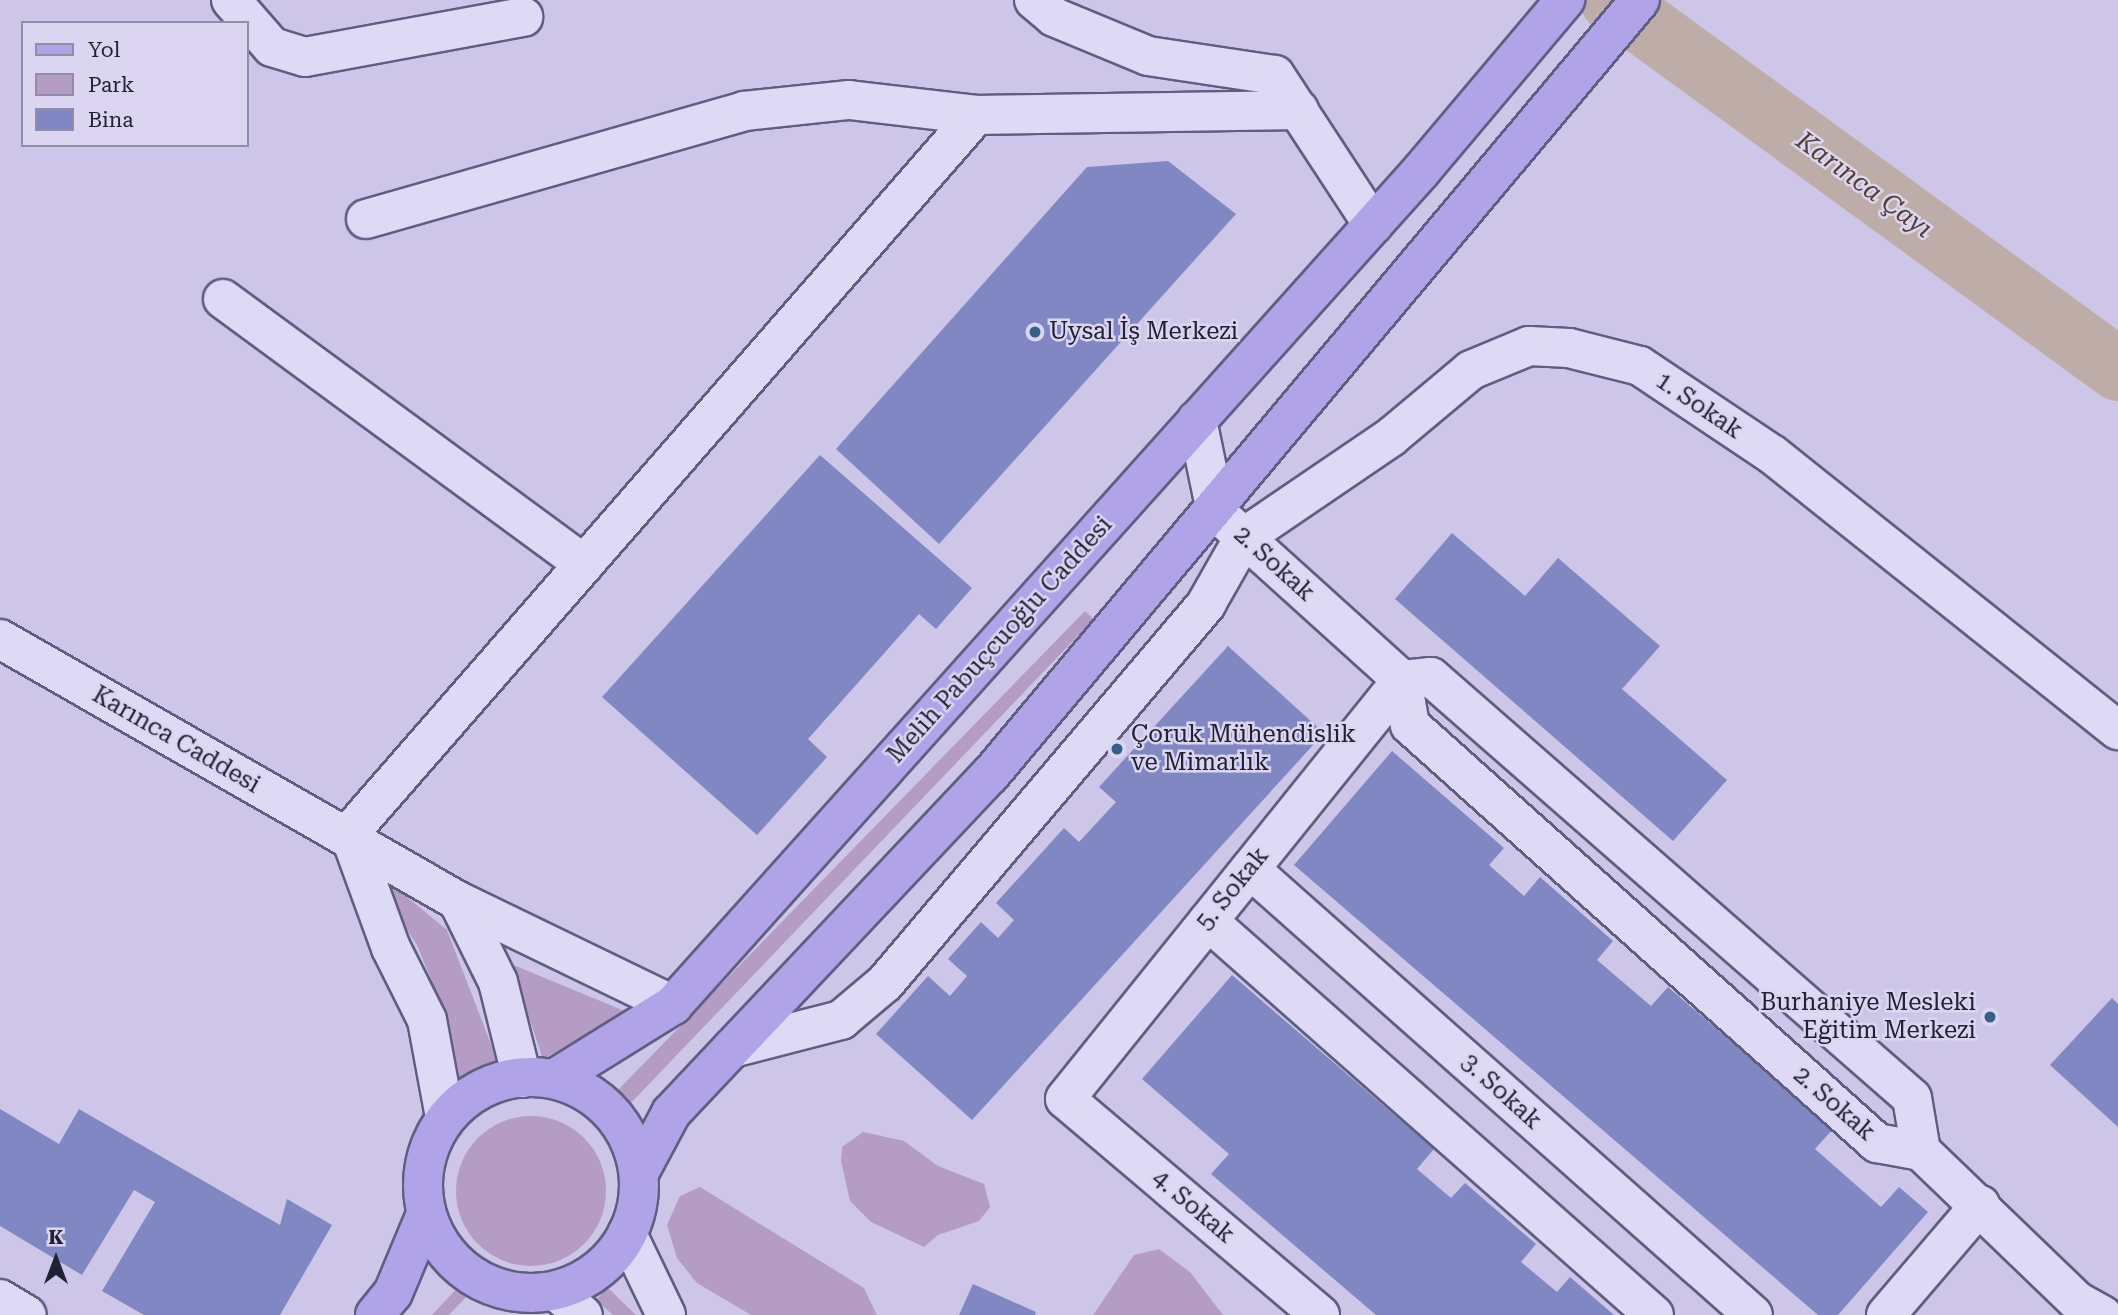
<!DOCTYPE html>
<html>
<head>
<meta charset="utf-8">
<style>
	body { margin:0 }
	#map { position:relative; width:2118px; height:1315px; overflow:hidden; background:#cdc6e8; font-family:"Roboto Serif",serif }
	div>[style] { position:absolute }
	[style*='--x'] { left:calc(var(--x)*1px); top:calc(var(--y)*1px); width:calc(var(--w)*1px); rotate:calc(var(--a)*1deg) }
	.green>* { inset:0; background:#b59cc5 }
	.round { border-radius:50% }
	.river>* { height:63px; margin:-31.5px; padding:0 31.5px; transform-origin:31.5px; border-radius:31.5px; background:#bdaca7 }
	.building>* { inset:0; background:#8187c2 }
	.roads { filter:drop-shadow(2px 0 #5f5e82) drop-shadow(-2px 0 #5f5e82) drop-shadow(0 2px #5f5e82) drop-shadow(0 -2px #5f5e82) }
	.minor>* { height:38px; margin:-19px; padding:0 19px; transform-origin:19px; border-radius:19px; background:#ded9f4 }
	.major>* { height:38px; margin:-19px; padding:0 19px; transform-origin:19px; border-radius:19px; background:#b0a3e7 }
	.major>.ring { margin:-19px; padding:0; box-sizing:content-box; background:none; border:38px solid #b0a3e7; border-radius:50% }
	.dots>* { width:19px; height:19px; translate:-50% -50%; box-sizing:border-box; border:4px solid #dbd5f1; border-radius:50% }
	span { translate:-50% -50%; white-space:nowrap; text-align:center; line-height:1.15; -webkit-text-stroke:5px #dbd5f1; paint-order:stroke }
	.poi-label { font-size:24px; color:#202134 }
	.left { translate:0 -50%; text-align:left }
	.right { translate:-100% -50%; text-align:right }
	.street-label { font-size:24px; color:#202134 }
	.water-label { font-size:26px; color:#523f31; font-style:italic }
	.legend { position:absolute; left:21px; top:21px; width:228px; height:126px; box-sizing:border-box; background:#dbd5f1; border:2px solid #908da5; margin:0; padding:9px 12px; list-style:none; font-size:21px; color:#202134 }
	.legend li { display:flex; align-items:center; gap:14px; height:35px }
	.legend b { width:35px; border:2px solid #908da5 }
	.north { position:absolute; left:21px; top:1224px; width:70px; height:70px; -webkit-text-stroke:5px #dbd5f1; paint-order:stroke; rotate:0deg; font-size:19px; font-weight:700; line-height:28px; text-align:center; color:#202134 }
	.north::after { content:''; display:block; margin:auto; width:24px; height:32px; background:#202134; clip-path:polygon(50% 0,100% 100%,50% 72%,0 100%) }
</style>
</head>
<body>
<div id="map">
	<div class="green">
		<div style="clip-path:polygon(1085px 611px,1094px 619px,629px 1105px,617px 1091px)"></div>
		<div style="clip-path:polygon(372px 868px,447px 930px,502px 1073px,459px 1086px,446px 1017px,417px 945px,369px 872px)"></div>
		<div style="clip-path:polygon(511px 964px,627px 1012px,543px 1059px)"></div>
		<div class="round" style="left:456px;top:1116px;width:150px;height:150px"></div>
		<div style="clip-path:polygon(863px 1132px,904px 1141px,938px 1166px,984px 1184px,990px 1207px,979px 1221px,938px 1235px,924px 1247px,871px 1222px,850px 1201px,841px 1161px,842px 1147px)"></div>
		<div style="clip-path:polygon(700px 1187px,864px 1288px,877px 1315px,751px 1315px,697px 1283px,677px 1258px,667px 1225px,680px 1196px)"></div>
		<div style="clip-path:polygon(1159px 1249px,1190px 1272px,1223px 1315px,1093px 1315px,1134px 1255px)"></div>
		<div style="clip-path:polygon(462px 1283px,470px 1293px,449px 1315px,432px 1315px)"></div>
		<div style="clip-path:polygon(607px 1287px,636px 1315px,613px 1315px,596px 1300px)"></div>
	</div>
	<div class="river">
		<div style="--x:1611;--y:0;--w:627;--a:36.05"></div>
	</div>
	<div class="building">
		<div style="clip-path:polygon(1168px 161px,1236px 214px,939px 544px,836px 449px,1087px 167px)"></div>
		<div style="clip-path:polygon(820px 455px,972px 588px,936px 629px,919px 614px,808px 739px,827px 757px,757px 835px,602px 697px)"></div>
		<div style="clip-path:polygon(1452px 533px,1525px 596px,1558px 558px,1660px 646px,1622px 689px,1727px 780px,1673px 841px,1395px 599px)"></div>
		<div style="clip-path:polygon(1228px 646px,1324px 733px,972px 1120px,876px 1034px,928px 976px,950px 996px,967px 976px,948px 959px,981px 922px,998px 938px,1014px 920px,996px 903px,1064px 828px,1079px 842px,1116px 802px,1099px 787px)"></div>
		<div style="clip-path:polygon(1392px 751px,1504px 848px,1489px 865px,1524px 896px,1540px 877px,1613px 941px,1597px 960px,1651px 1006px,1668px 987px,1833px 1129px,1815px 1149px,1881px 1207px,1899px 1187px,1928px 1212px,1838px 1315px,1818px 1315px,1294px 865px)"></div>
		<div style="clip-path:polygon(1232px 975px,1434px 1149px,1417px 1169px,1451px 1198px,1465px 1183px,1536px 1244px,1521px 1262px,1557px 1292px,1570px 1277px,1614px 1315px,1376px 1315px,1211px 1174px,1229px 1154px,1142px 1079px)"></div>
		<div style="clip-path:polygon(2112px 998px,2118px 1004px,2118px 1127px,2050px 1065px)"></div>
		<div style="clip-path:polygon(0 1109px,59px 1144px,79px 1109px,280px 1225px,287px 1199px,332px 1225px,280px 1315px,144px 1315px,102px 1291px,155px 1202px,134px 1190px,82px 1275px,0 1226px)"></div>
		<div style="clip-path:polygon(973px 1284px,1036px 1312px,1035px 1315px,959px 1315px)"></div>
	</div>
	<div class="roads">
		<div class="minor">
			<div style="--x:231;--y:0;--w:62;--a:48.9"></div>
			<div style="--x:272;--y:47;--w:34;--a:17"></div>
			<div style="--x:305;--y:57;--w:222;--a:-10.4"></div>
			<div style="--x:1034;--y:0;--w:26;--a:40"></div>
			<div style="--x:1054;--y:17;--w:102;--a:22.5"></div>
			<div style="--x:1148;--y:56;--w:128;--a:8.5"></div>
			<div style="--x:1275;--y:75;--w:179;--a:56.8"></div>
			<div style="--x:366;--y:219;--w:393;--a:-15.9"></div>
			<div style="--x:744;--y:111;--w:106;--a:-6"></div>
			<div style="--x:849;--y:100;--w:128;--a:6.7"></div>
			<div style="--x:223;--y:299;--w:448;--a:36.3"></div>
			<div style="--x:1197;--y:420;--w:94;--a:78.3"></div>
			<div style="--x:1216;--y:512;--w:251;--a:42.1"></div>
			<div style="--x:1402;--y:680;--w:46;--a:79.9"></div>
			<div style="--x:1410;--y:725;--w:627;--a:41.83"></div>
			<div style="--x:1877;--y:1143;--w:45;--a:10.3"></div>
			<div style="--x:0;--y:639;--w:528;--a:29.77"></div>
			<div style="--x:458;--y:901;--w:239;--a:25.8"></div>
			<div style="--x:1402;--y:680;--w:29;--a:-6"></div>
			<div style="--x:1431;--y:677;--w:639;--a:41.19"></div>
			<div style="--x:1912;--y:1098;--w:54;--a:80.4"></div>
			<div style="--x:346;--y:837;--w:958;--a:-48.89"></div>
			<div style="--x:976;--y:115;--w:323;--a:-0.9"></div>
			<div style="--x:352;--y:841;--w:114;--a:70"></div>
			<div style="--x:391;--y:948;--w:80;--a:63.4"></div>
			<div style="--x:427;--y:1020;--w:99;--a:79.5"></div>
			<div style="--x:1250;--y:869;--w:672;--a:41.56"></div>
			<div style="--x:458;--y:901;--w:90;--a:63.7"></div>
			<div style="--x:498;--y:982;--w:99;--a:76"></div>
			<div style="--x:1208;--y:921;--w:595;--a:41.46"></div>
			<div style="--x:732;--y:1048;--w:113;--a:-14.4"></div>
			<div style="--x:841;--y:1020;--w:57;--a:-40.1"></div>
			<div style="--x:885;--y:983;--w:497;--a:-49.7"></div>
			<div style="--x:1206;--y:604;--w:77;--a:-60.4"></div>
			<div style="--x:1244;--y:537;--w:178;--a:-34.2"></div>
			<div style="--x:1391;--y:437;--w:104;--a:-39.9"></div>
			<div style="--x:1471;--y:370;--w:63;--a:-22.5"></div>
			<div style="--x:1529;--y:346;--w:40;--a:2.9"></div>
			<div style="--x:1569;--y:348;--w:73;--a:14.2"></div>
			<div style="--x:1640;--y:366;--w:160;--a:33.8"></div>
			<div style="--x:1773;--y:455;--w:441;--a:38.6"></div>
			<div style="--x:1921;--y:1151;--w:216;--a:43.9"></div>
			<div style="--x:2077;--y:1301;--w:29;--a:29"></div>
			<div style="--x:627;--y:1234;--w:90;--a:64.3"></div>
			<div style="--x:556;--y:1291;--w:36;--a:42"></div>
			<div style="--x:0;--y:1299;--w:31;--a:31"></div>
			<div style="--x:1320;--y:1315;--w:334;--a:-139.7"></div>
			<div style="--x:1065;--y:1099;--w:538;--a:-51.19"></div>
			<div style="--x:1886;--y:1315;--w:145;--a:-49.5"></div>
		</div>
		<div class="major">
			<div class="ring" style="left:423px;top:1077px;width:178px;height:178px"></div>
			<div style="--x:554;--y:1079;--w:140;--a:-31.9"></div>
			<div style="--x:673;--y:1005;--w:1120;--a:-48.11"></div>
			<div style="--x:1421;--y:171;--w:224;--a:-49.9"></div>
			<div style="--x:639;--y:1173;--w:68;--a:-61.9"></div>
			<div style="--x:671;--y:1113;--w:465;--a:-46.7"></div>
			<div style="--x:990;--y:775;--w:1011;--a:-50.01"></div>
			<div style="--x:375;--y:1315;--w:28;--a:-51"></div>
			<div style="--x:393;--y:1293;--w:86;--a:-67.3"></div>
		</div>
	</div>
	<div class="dots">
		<div style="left:1035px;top:332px;background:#366089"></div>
		<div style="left:1117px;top:749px;background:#366089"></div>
		<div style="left:1990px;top:1017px;background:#366089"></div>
	</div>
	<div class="poi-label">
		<span class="left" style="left:1049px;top:332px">Uysal İş Merkezi</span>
		<span class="left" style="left:1131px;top:749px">Çoruk Mühendislik<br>ve Mimarlık</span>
		<span class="right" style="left:1976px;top:1017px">Burhaniye Mesleki<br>Eğitim Merkezi</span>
	</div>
	<div class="street-label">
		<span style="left:1699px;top:406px;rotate:34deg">1. Sokak</span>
		<span style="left:1274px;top:564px;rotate:42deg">2. Sokak</span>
		<span style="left:1000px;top:640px;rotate:-48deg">Melih Pabuçcuoğlu Caddesi</span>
		<span style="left:176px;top:740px;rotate:30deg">Karınca Caddesi</span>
		<span style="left:1233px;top:889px;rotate:-51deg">5. Sokak</span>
		<span style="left:1501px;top:1092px;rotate:42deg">3. Sokak</span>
		<span style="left:1834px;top:1104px;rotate:41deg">2. Sokak</span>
		<span style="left:1193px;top:1207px;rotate:40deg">4. Sokak</span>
	</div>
	<div class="water-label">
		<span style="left:1864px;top:185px;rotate:36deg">Karınca Çayı</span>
	</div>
	<ul class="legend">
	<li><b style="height:9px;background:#b0a3e7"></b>Yol</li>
	<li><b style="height:19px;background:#b59cc5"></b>Park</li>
	<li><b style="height:19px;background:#8187c2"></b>Bina</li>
	</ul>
	<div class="north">K</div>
</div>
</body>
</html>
